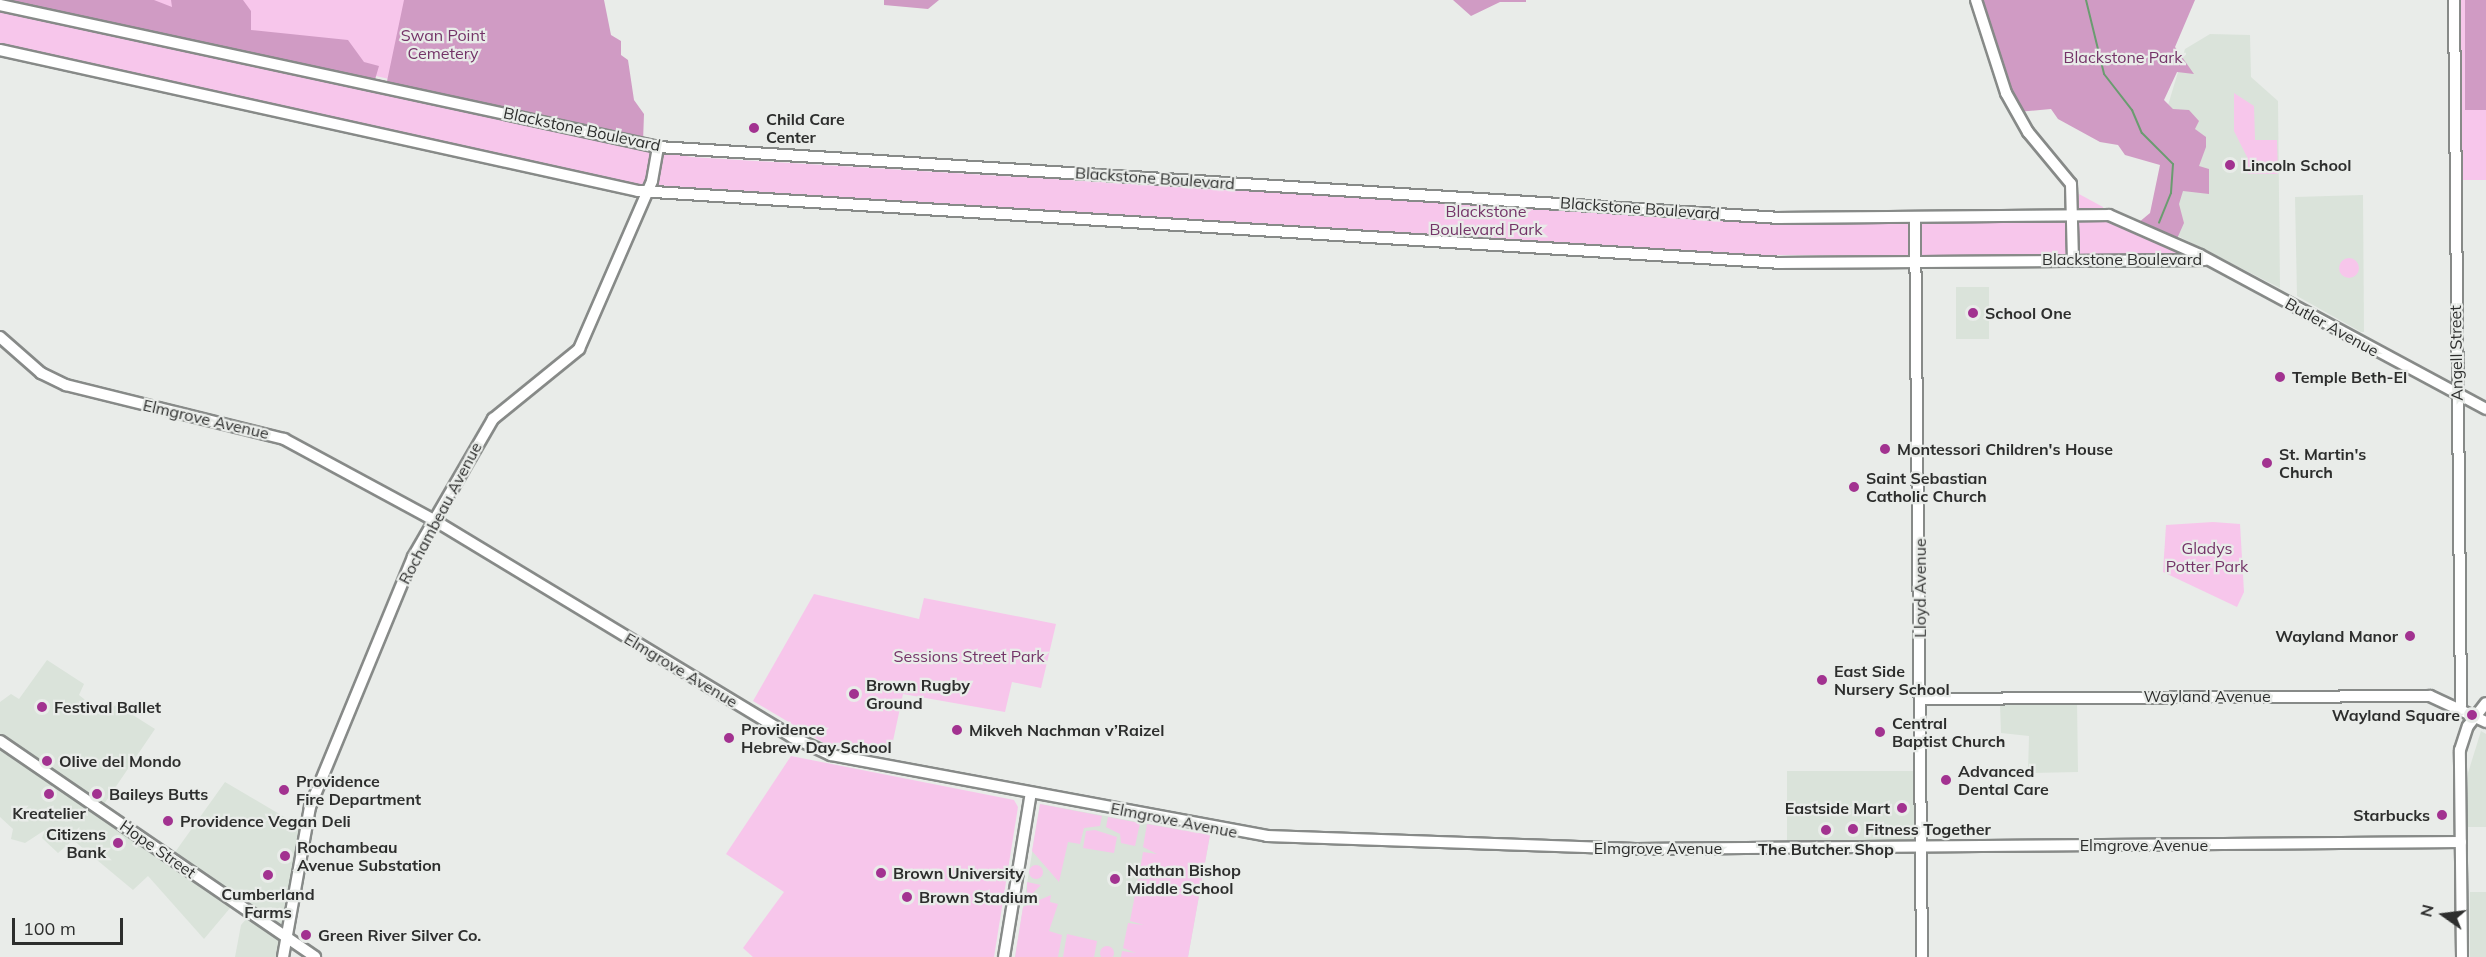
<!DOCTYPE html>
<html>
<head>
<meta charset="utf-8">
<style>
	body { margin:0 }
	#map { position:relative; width:2486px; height:957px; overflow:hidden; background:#e9ece9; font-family:Mulish,sans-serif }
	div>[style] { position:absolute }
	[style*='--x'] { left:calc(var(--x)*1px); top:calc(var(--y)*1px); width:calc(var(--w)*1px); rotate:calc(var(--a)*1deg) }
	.built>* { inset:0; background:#dae3da; transform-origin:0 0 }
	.green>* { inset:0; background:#f7c6eb; transform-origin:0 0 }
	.round { border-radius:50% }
	.forest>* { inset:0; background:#d09bc4; transform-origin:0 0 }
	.stream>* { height:2px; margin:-1px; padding:0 1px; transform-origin:1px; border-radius:1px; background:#6a9c70 }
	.roads { filter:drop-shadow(2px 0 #878a88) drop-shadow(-2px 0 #878a88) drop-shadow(0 2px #878a88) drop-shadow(0 -2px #878a88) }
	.secondary>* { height:10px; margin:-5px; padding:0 5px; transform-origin:5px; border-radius:5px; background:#fff }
	.dots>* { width:16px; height:16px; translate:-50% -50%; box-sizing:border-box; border:3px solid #e9ece9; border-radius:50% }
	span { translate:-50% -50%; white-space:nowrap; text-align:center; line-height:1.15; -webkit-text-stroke:4.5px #e9ece9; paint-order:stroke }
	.park-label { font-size:16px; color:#743468 }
	.poi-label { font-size:16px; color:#2d2e2d; font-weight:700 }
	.left { translate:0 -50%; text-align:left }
	.right { translate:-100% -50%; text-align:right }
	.street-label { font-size:16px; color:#2d2e2d }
	.north { position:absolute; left:2414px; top:885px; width:60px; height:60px; -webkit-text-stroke:4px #e9ece9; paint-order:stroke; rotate:284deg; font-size:16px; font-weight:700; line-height:24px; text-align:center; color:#2d2e2d }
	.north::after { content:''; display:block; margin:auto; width:21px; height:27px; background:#2d2e2d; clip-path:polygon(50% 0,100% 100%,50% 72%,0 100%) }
	.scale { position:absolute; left:12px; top:918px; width:111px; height:27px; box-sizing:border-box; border:3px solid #2d2e2d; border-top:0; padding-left:8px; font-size:18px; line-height:21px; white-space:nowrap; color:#2d2e2d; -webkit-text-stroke:4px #e9ece9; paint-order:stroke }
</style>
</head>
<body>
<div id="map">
	<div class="built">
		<div style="clip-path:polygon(2210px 34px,2250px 35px,2251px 77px,2278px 101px,2280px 288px,2174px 234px,2162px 125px,2185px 49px)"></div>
		<div style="clip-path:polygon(2363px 195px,2364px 332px,2361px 332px,2297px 296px,2295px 197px)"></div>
		<div style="left:1956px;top:287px;width:33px;height:52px"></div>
		<div style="clip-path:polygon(47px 660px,84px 684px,79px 695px,99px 711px,117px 705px,155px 729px,102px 807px,173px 855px,225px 782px,308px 831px,285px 957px,235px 957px,241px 925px,252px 912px,236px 901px,204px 939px,148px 876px,133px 890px,73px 840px,58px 853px,42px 838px,45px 830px,25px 843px,11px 839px,13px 829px,0 817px,0 702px,11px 694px,19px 699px)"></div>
		<div style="clip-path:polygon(2077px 699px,2078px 772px,2028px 773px,2029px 736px,2001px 733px,2000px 704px)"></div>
		<div style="clip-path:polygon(2481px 731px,2486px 734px,2486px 827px,2467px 827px,2468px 773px)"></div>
		<div style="left:1923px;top:771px;width:74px;height:136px;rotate:90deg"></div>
		<div style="clip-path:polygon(1040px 804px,1210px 835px,1188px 957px,1015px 957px)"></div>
		<div style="left:2470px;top:892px;width:16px;height:65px"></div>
	</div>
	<div class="green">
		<div style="clip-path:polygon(27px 0,489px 0,493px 102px,73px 9px)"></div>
		<div style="left:2459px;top:0;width:27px;height:180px"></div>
		<div style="clip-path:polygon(0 11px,691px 157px,1772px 223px,2106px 222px,2185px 251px,2183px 256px,1728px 255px,638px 184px,0 43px)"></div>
		<div style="clip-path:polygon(2234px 93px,2254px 106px,2255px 140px,2277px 140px,2278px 174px,2248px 174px,2248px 159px,2234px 131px)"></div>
		<div style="clip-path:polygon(2079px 194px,2103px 207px,2103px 209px,2079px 209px)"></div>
		<div class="round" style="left:2339px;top:258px;width:20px;height:20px"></div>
		<div style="clip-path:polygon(2213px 522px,2240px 524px,2244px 592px,2237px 607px,2163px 572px,2166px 525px)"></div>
		<div style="clip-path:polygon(814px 594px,919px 619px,924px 598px,1056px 624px,1041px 688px,1012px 682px,1005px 712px,903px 694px,890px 755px,824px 743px,753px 701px)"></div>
		<div style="clip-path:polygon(791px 756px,1014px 800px,1018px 807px,994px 957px,753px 957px,743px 948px,784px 892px,726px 854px)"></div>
		<div style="clip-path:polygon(1040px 804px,1102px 816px,1100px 826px,1084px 828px,1080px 844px,1068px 842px,1059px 882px,1032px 851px)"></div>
		<div style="clip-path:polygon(1108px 817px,1140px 823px,1135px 846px,1121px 843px,1120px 834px,1106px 827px)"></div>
		<div style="clip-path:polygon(1147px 824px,1210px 835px,1188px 957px,1121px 957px,1122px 951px,1136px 953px,1123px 948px,1128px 923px,1144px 925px,1130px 921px,1138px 879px,1152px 879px,1139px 876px,1143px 852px,1157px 854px,1143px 847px)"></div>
		<div style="clip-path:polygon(1095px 830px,1117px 837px,1114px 853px,1083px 848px,1086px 831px)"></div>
		<div class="round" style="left:1029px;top:865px;width:14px;height:14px"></div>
		<div style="clip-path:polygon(1027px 882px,1041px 885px,1027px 899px)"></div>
		<div style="clip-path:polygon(1051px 895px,1050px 902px,1058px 904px,1049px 931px,1062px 935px,1058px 957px,1015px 957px,1023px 907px)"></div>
		<div style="clip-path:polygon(1067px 934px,1097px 941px,1094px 957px,1063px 957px)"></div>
		<div class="round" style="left:1100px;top:946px;width:14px;height:14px"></div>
	</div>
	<div class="forest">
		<div style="clip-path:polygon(0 0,154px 0,172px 7px,171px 0,243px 0,251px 11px,251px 30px,348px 40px,364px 62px,379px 66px,374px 83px)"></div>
		<div style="clip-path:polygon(404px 0,604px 0,611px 35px,621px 41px,621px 55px,628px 60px,634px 100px,644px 114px,643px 142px,386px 86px)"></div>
		<div style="clip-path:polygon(884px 0,939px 0,928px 9px,884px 5px)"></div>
		<div style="clip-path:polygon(1453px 0,1526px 0,1526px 2px,1500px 2px,1471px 16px)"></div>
		<div style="clip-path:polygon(1977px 0,2195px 0,2175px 47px,2194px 74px,2177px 72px,2164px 100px,2173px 109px,2189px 110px,2199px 121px,2195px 129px,2206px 137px,2206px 147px,2199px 166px,2209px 169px,2209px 194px,2183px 191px,2179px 204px,2184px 223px,2176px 241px,2138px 223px,2150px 213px,2160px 165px,2125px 155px,2118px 145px,2100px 142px,2058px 119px,2051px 109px,2017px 112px)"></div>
		<div style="left:2465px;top:0;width:21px;height:110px"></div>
	</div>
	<div class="stream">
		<div style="--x:2086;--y:0;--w:76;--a:76.3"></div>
		<div style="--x:2104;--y:74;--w:46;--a:52.1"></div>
		<div style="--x:2132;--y:110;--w:25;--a:67"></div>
		<div style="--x:2142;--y:133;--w:44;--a:45"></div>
		<div style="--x:2173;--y:164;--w:29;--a:94"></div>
		<div style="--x:2171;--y:193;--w:32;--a:112"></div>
	</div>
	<div class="roads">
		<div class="secondary">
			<div style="--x:1976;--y:0;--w:98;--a:72.1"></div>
			<div style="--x:2006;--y:93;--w:45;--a:60.6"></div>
			<div style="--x:2028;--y:132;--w:67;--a:50.4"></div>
			<div style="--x:2071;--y:184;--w:76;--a:88.5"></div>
			<div style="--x:2454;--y:0;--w:706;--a:89.43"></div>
			<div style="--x:0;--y:5;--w:673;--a:12.18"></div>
			<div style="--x:658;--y:147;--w:1125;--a:3.62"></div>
			<div style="--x:1781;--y:218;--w:328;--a:-0.5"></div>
			<div style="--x:2109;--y:215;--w:99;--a:23.7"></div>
			<div style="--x:2200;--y:255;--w:325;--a:28.3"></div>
			<div style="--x:0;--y:50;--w:653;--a:12.46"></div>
			<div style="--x:638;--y:191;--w:1146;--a:3.6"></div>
			<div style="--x:1782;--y:263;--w:423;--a:-0.4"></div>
			<div style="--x:1915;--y:218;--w:739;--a:89.46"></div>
			<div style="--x:0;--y:337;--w:55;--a:41.3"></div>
			<div style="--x:41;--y:373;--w:28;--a:26"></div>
			<div style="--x:66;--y:385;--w:225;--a:13.9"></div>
			<div style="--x:284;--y:439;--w:170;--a:28.4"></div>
			<div style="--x:434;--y:520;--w:419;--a:31.2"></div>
			<div style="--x:792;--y:737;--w:43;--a:24.8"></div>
			<div style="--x:831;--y:755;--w:443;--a:10.5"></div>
			<div style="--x:1267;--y:836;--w:369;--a:2"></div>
			<div style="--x:1636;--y:849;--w:825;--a:-0.49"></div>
			<div style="--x:1921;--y:699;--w:509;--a:-0.34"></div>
			<div style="--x:2430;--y:696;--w:62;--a:24.9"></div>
			<div style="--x:0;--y:741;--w:382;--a:34.4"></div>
			<div style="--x:283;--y:957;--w:152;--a:-79.8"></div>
			<div style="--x:310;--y:807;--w:270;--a:-67.6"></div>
			<div style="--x:413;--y:557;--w:160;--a:-59.9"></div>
			<div style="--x:493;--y:419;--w:111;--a:-39.1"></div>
			<div style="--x:579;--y:349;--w:183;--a:-66.5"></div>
			<div style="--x:652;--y:181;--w:35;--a:-80"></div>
			<div style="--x:1004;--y:957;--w:166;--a:-80.7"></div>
			<div style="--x:2462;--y:957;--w:207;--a:-90.6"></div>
			<div style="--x:2460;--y:750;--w:25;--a:-72"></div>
			<div style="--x:2468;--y:726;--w:29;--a:-52"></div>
		</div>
	</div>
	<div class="dots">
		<div style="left:754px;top:128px;background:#a23290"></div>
		<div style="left:2230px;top:165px;background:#a23290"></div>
		<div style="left:1973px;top:313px;background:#a23290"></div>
		<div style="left:2280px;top:377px;background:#a23290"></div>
		<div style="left:1885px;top:449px;background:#a23290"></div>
		<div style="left:2267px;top:463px;background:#a23290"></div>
		<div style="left:1854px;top:487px;background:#a23290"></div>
		<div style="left:2410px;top:636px;background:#a23290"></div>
		<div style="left:1822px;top:680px;background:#a23290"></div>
		<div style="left:854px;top:694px;background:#a23290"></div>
		<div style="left:42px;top:707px;background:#a23290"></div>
		<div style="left:2472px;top:715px;background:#a23290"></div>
		<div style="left:957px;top:730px;background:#a23290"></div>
		<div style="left:1880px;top:732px;background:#a23290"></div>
		<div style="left:729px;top:738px;background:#a23290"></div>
		<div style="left:47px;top:761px;background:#a23290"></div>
		<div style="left:1946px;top:780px;background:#a23290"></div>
		<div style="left:284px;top:790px;background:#a23290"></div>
		<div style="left:49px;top:794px;background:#a23290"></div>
		<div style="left:97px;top:794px;background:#a23290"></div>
		<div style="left:1902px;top:808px;background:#a23290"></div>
		<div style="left:2442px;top:815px;background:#a23290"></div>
		<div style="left:168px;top:821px;background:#a23290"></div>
		<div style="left:1853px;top:829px;background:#a23290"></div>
		<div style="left:1826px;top:830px;background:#a23290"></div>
		<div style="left:118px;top:843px;background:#a23290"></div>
		<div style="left:285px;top:856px;background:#a23290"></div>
		<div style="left:881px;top:873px;background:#a23290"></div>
		<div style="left:268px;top:875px;background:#a23290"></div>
		<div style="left:1115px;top:879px;background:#a23290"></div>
		<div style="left:907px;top:897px;background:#a23290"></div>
		<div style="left:306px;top:935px;background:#a23290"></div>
	</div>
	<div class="park-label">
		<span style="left:443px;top:44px">Swan Point<br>Cemetery</span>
		<span style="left:2123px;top:57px">Blackstone Park</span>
		<span style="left:1486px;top:220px">Blackstone<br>Boulevard Park</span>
		<span style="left:2207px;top:557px">Gladys<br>Potter Park</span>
		<span style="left:969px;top:656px">Sessions Street Park</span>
	</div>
	<div class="poi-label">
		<span class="left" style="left:766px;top:128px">Child Care<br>Center</span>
		<span class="left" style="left:2242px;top:165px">Lincoln School</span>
		<span class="left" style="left:1985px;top:313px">School One</span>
		<span class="left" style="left:2292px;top:377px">Temple Beth-El</span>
		<span class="left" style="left:1897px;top:449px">Montessori Children's House</span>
		<span class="left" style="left:2279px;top:463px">St. Martin's<br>Church</span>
		<span class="left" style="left:1866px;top:487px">Saint Sebastian<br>Catholic Church</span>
		<span class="right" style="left:2398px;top:636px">Wayland Manor</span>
		<span class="left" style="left:1834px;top:680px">East Side<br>Nursery School</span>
		<span class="left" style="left:866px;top:694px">Brown Rugby<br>Ground</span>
		<span class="left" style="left:54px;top:707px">Festival Ballet</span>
		<span class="right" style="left:2460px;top:715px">Wayland Square</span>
		<span class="left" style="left:1892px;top:732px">Central<br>Baptist Church</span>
		<span class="left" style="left:741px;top:738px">Providence<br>Hebrew Day School</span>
		<span class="left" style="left:969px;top:730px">Mikveh Nachman v’Raizel</span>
		<span class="left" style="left:59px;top:761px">Olive del Mondo</span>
		<span class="left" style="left:1958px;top:780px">Advanced<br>Dental Care</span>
		<span class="left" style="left:296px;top:790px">Providence<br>Fire Department</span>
		<span class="left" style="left:109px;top:794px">Baileys Butts</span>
		<span class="right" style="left:1890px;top:808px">Eastside Mart</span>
		<span style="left:49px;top:813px">Kreatelier</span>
		<span class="right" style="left:2430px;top:815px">Starbucks</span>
		<span class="left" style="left:180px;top:821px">Providence Vegan Deli</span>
		<span class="left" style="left:1865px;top:829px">Fitness Together</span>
		<span class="right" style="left:106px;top:843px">Citizens<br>Bank</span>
		<span class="left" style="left:297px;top:856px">Rochambeau<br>Avenue Substation</span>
		<span style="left:1826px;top:849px">The Butcher Shop</span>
		<span class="left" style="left:1127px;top:879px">Nathan Bishop<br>Middle School</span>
		<span class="left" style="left:893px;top:873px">Brown University</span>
		<span style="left:268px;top:903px">Cumberland<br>Farms</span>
		<span class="left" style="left:919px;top:897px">Brown Stadium</span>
		<span class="left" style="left:318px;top:935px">Green River Silver Co.</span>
	</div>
	<div class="street-label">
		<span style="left:582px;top:129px;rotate:12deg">Blackstone Boulevard</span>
		<span style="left:1155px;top:178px;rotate:4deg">Blackstone Boulevard</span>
		<span style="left:1640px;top:208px;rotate:4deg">Blackstone Boulevard</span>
		<span style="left:2122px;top:259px">Blackstone Boulevard</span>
		<span style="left:2332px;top:327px;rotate:29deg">Butler Avenue</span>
		<span style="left:2456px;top:353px;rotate:-91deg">Angell Street</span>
		<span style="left:206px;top:419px;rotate:13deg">Elmgrove Avenue</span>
		<span style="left:440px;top:513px;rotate:-62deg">Rochambeau Avenue</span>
		<span style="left:1920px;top:588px;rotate:-90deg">Lloyd Avenue</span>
		<span style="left:681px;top:670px;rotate:31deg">Elmgrove Avenue</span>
		<span style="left:2207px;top:696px">Wayland Avenue</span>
		<span style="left:1174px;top:820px;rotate:11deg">Elmgrove Avenue</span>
		<span style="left:2144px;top:845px">Elmgrove Avenue</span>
		<span style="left:1658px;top:848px">Elmgrove Avenue</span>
		<span style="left:158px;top:849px;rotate:35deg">Hope Street</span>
	</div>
	<div class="north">N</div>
	<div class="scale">100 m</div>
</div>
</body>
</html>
